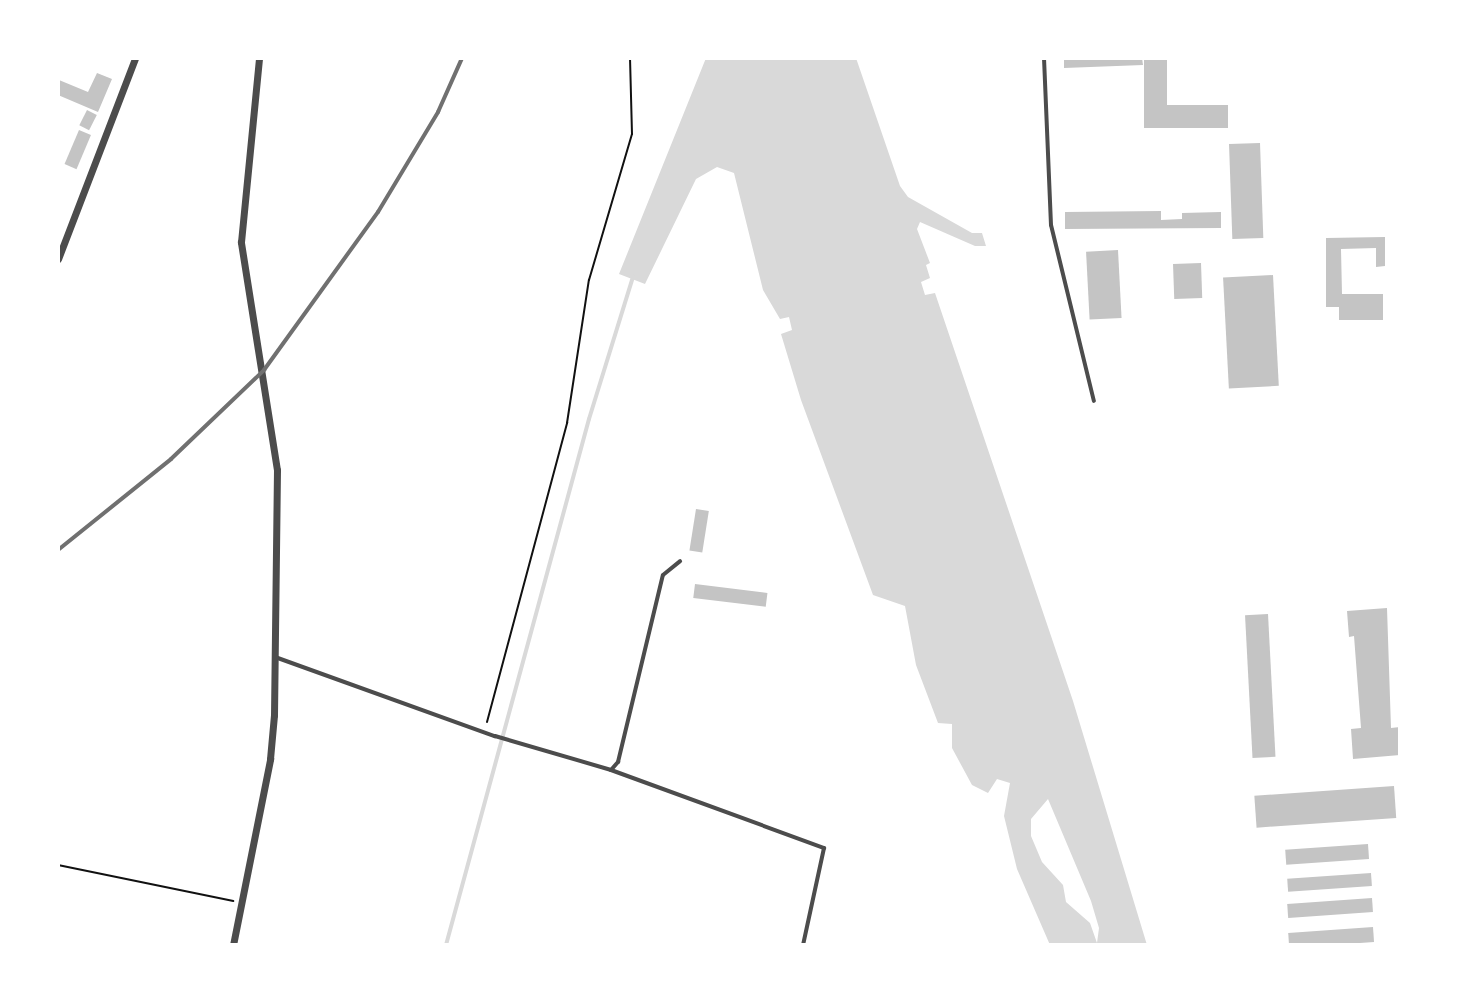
<!DOCTYPE html>
<html>
<head>
<meta charset="utf-8">
<style>
	body { margin:0 }
	#map { position:relative; width:1458px; height:1003px; overflow:hidden; background:#fff; font-family:"Noto Sans",sans-serif }
	div>[style] { position:absolute }
	[style*='--x'] { left:calc(var(--x)*1px); top:calc(var(--y)*1px); width:calc(var(--w)*1px); rotate:calc(var(--a)*1deg) }
	.water>* { inset:0; background:#d9d9d9 }
	.stream>* { height:4px; margin:-2px; padding:0 2px; transform-origin:2px; border-radius:2px; background:#d9d9d9 }
	.building>* { inset:0; background:#c4c4c4; transform-origin:0 0 }
	.path>* { height:2px; margin:-1px; padding:0 1px; transform-origin:1px; border-radius:1px; background:#111 }
	.service>* { height:4px; margin:-2px; padding:0 2px; transform-origin:2px; border-radius:2px; background:#4c4c4c }
	.minor>* { height:7px; margin:-3.5px; padding:0 3.5px; transform-origin:3.5px; border-radius:3.5px; background:#4c4c4c }
	.rail>* { height:4px; margin:-2px; padding:0 2px; transform-origin:2px; border-radius:2px; background:#707070 }
	span { translate:-50% -50%; white-space:nowrap; text-align:center; line-height:1.15; -webkit-text-stroke:7px #fff; paint-order:stroke }
	.frame { position:absolute; inset:0; border:60px solid #fff; pointer-events:none }
</style>
</head>
<body>
<div id="map">
	<div class="water">
		<div style="clip-path:polygon(evenodd,706px 58px,856px 58px,900px 186px,908px 197px,972px 233px,982px 233px,986px 246px,975px 246px,920px 222px,917px 229px,930px 263px,926px 265px,930px 278px,921px 282px,925px 295px,935px 293px,1073px 701px,1147px 945px,1050px 945px,1017px 869px,1004px 816px,1010px 783px,997px 779px,988px 793px,972px 785px,952px 748px,952px 724px,938px 723px,916px 665px,905px 606px,873px 595px,801px 400px,781px 334px,792px 330px,789px 317px,780px 319px,763px 290px,734px 173px,717px 167px,696px 179px,645px 284px,619px 274px,706px 58px,1048px 799px,1091px 901px,1099px 928px,1097px 943px,1090px 923px,1066px 902px,1063px 885px,1042px 862px,1031px 836px,1031px 819px,1048px 799px)"></div>
	</div>
	<div class="stream">
		<div style="--x:446;--y:945;--w:545;--a:-74.79"></div>
		<div style="--x:589;--y:419;--w:149;--a:-72.8"></div>
	</div>
	<div class="building">
		<div style="clip-path:polygon(1064px 58px,1142px 58px,1143px 65px,1064px 68px)"></div>
		<div style="clip-path:polygon(1144px 58px,1167px 58px,1167px 105px,1228px 105px,1228px 128px,1144px 128px)"></div>
		<div style="clip-path:polygon(97px 73px,112px 79px,98px 112px,58px 95px,59px 80px,88px 92px)"></div>
		<div style="left:87px;top:110px;width:11px;height:17px;rotate:27deg"></div>
		<div style="left:79px;top:130px;width:13px;height:37px;rotate:23deg"></div>
		<div style="left:1260px;top:143px;width:95px;height:31px;rotate:88deg"></div>
		<div style="clip-path:polygon(1161px 211px,1161px 220px,1182px 219px,1182px 213px,1221px 212px,1221px 228px,1065px 229px,1065px 212px)"></div>
		<div style="clip-path:polygon(1385px 237px,1385px 266px,1376px 267px,1376px 248px,1341px 249px,1342px 294px,1383px 294px,1383px 320px,1339px 320px,1339px 307px,1326px 307px,1326px 238px)"></div>
		<div style="left:1118px;top:250px;width:68px;height:32px;rotate:87deg"></div>
		<div style="left:1201px;top:263px;width:35px;height:28px;rotate:88deg"></div>
		<div style="left:1273px;top:275px;width:111px;height:50px;rotate:87deg"></div>
		<div style="left:696px;top:509px;width:13px;height:42px;rotate:9deg"></div>
		<div style="left:695px;top:584px;width:73px;height:14px;rotate:7deg"></div>
		<div style="clip-path:polygon(1387px 608px,1391px 728px,1400px 727px,1400px 755px,1353px 759px,1351px 729px,1361px 728px,1354px 636px,1349px 637px,1347px 611px)"></div>
		<div style="left:1268px;top:614px;width:143px;height:23px;rotate:87deg"></div>
		<div style="left:1394px;top:786px;width:32px;height:140px;rotate:86deg"></div>
		<div style="left:1368px;top:844px;width:15px;height:83px;rotate:86deg"></div>
		<div style="left:1371px;top:873px;width:13px;height:84px;rotate:86deg"></div>
		<div style="left:1372px;top:898px;width:14px;height:85px;rotate:86deg"></div>
		<div style="left:1373px;top:927px;width:15px;height:85px;rotate:86deg"></div>
	</div>
	<div class="path">
		<div style="--x:487;--y:722;--w:310;--a:-75"></div>
		<div style="--x:567;--y:423;--w:145;--a:-81.3"></div>
		<div style="--x:589;--y:280;--w:152;--a:-73.6"></div>
		<div style="--x:632;--y:134;--w:76;--a:-91.5"></div>
		<div style="--x:58;--y:865;--w:179;--a:11.6"></div>
	</div>
	<div class="service">
		<div style="--x:1044;--y:58;--w:167;--a:87.6"></div>
		<div style="--x:1051;--y:225;--w:181;--a:76.3"></div>
		<div style="--x:275;--y:657;--w:234;--a:19.8"></div>
		<div style="--x:495;--y:736;--w:121;--a:16.3"></div>
		<div style="--x:611;--y:770;--w:11;--a:-49"></div>
		<div style="--x:618;--y:762;--w:192;--a:-76.5"></div>
		<div style="--x:663;--y:575;--w:22;--a:-39"></div>
		<div style="--x:611;--y:770;--w:227;--a:20.1"></div>
		<div style="--x:824;--y:848;--w:99;--a:102.2"></div>
	</div>
	<div class="minor">
		<div style="--x:58;--y:259;--w:215;--a:-69"></div>
		<div style="--x:233;--y:945;--w:190;--a:-78.7"></div>
		<div style="--x:270;--y:759;--w:44;--a:-84.8"></div>
		<div style="--x:274;--y:715;--w:245;--a:-89.3"></div>
		<div style="--x:277;--y:470;--w:231;--a:-99"></div>
		<div style="--x:241;--y:242;--w:185;--a:-84.4"></div>
	</div>
	<div class="rail">
		<div style="--x:58;--y:550;--w:145;--a:-38.8"></div>
		<div style="--x:171;--y:459;--w:129;--a:-43.7"></div>
		<div style="--x:264;--y:370;--w:195;--a:-54.2"></div>
		<div style="--x:378;--y:212;--w:117;--a:-59"></div>
		<div style="--x:438;--y:112;--w:59;--a:-66"></div>
	</div>
	<div class="frame"></div>
</div>
</body>
</html>
